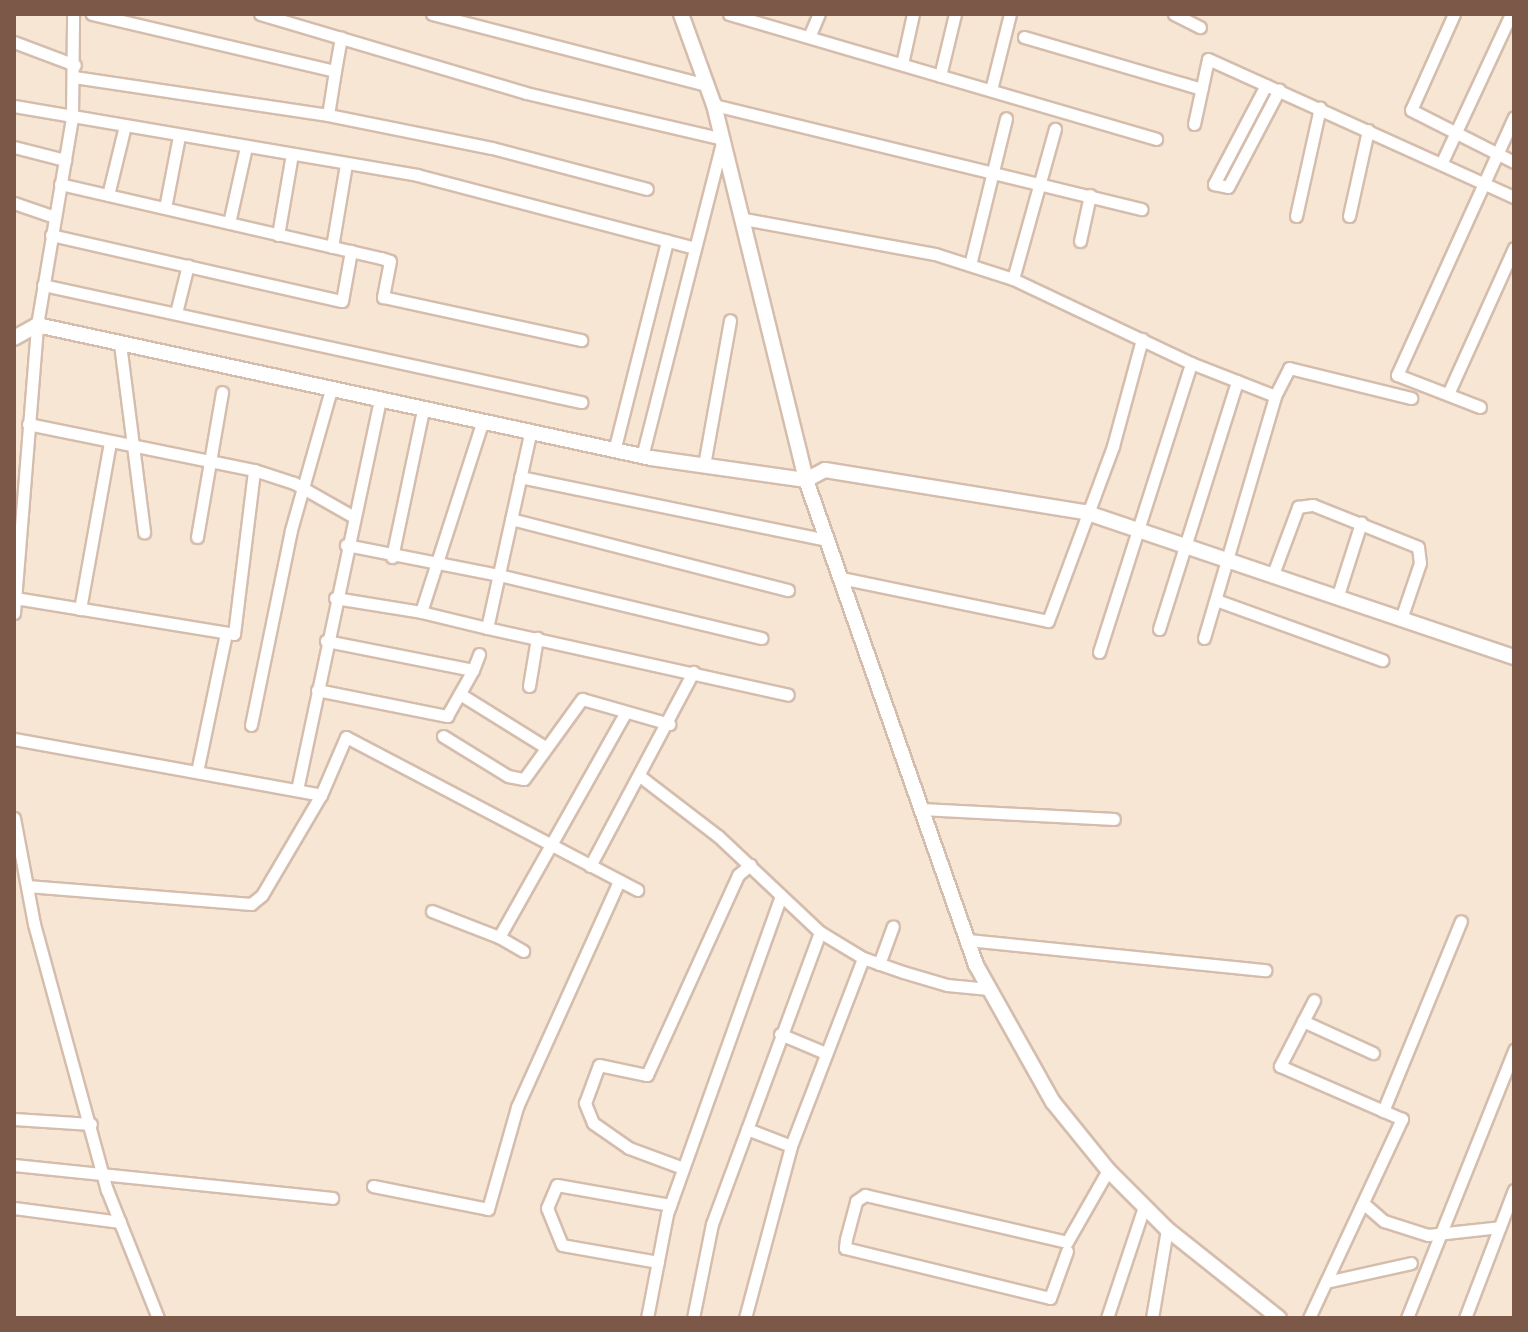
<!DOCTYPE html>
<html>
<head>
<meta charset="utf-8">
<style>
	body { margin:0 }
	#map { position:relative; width:1528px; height:1332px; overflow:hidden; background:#fef4e7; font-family:"IBM Plex Sans",sans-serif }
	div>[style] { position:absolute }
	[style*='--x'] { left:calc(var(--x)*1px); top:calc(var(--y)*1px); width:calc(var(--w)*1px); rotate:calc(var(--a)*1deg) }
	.residential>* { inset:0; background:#f7e6d4; transform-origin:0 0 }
	.roads { filter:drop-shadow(2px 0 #d5bdad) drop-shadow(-2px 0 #d5bdad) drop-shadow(0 2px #d5bdad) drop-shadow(0 -2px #d5bdad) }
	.minor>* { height:11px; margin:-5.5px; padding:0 5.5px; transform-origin:5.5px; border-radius:5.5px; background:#fff }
	.tertiary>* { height:14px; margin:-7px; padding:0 7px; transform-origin:7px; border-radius:7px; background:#fff }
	span { translate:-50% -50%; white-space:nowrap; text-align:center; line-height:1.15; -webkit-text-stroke:6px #fff8ef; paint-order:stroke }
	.frame { position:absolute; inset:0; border:16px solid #7b5848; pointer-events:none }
</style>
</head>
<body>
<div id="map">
	<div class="residential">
		<div style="left:14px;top:14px;width:1500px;height:1304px"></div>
	</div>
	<div class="roads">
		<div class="minor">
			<div style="--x:260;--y:14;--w:277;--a:16.5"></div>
			<div style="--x:526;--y:93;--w:202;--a:13.1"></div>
			<div style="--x:723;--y:139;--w:327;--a:104.3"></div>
			<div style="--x:432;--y:14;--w:284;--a:14.5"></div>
			<div style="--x:729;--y:14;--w:445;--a:16.3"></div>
			<div style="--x:1174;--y:14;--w:29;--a:27"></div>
			<div style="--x:1454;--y:14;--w:105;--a:114.1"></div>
			<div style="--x:1411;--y:110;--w:115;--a:26.8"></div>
			<div style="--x:809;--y:37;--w:25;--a:-67"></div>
			<div style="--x:1024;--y:37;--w:185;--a:16.3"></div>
			<div style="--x:14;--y:42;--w:65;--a:20.7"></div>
			<div style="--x:902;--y:64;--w:51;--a:-77.6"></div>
			<div style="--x:335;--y:71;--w:34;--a:-80"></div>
			<div style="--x:940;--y:76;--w:64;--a:-76.4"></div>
			<div style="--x:74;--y:77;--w:257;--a:8.5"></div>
			<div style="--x:328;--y:115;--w:45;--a:-81"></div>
			<div style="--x:335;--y:71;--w:250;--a:-166.8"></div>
			<div style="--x:1266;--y:85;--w:112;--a:117.7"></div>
			<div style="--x:1214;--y:184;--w:14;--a:12"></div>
			<div style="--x:1228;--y:187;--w:110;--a:-62.3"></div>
			<div style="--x:991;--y:90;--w:78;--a:-76"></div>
			<div style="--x:714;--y:105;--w:440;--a:13.7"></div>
			<div style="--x:14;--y:106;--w:409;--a:9.7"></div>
			<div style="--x:417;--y:175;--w:287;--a:14.7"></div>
			<div style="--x:328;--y:115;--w:167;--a:11.4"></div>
			<div style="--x:492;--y:148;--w:160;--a:14.8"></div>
			<div style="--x:1194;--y:124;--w:66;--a:-77.8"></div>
			<div style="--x:1208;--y:59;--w:336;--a:24.3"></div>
			<div style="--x:14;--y:147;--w:53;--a:14.3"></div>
			<div style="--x:1442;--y:162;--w:163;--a:-65"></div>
			<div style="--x:60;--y:184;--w:329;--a:13"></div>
			<div style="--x:381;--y:258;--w:9;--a:18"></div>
			<div style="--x:390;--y:261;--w:37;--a:101"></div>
			<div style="--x:383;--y:297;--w:203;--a:12.3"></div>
			<div style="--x:108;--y:195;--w:71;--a:-76.2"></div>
			<div style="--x:14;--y:203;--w:43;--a:18.9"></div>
			<div style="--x:165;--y:208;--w:73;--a:-79"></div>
			<div style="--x:1296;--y:216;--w:111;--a:-77.5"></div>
			<div style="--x:1349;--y:216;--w:88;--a:-77.5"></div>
			<div style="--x:744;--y:219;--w:194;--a:10.4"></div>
			<div style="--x:935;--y:254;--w:82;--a:17.8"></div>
			<div style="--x:1013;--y:279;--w:197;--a:25.3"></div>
			<div style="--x:1191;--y:363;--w:90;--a:21.4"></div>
			<div style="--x:1275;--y:396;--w:31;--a:-63"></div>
			<div style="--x:1289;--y:368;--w:126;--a:13.8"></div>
			<div style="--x:229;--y:223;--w:78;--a:-77.4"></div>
			<div style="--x:51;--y:235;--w:298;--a:12.8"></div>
			<div style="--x:342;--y:301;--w:51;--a:-79.8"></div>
			<div style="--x:278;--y:235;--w:82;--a:-80.2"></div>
			<div style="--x:1080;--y:241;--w:47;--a:-77.7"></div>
			<div style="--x:332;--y:247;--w:84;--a:-80.4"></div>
			<div style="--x:970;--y:265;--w:151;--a:-76.2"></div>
			<div style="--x:1013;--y:279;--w:156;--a:-74.4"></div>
			<div style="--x:43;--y:285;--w:551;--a:12.27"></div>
			<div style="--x:176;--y:313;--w:49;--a:-76"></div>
			<div style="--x:120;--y:344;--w:190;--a:82.7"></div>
			<div style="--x:1448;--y:394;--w:160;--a:-65.7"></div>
			<div style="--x:1480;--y:407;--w:89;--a:-158.9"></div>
			<div style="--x:1397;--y:375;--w:283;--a:-65.6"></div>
			<div style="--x:28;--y:424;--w:231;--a:11.5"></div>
			<div style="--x:254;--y:470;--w:42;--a:18"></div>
			<div style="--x:294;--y:483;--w:67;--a:29.6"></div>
			<div style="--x:614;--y:451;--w:217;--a:-75.8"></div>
			<div style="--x:704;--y:465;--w:147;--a:-79.8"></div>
			<div style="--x:520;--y:477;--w:314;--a:11.6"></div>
			<div style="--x:511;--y:519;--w:286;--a:14.4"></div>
			<div style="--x:197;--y:537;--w:147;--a:-80.2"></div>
			<div style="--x:346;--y:545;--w:156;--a:11.1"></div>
			<div style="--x:499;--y:575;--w:270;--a:13.5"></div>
			<div style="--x:392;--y:557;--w:150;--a:-78.1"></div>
			<div style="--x:1273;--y:574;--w:72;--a:-69.5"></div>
			<div style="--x:1298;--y:507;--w:15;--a:-8"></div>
			<div style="--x:1313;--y:505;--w:113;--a:21.8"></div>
			<div style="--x:1418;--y:547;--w:16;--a:83"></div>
			<div style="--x:1420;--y:563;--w:56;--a:108.8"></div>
			<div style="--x:841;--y:578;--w:211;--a:11.7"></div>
			<div style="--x:1048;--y:621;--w:187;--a:-69.6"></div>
			<div style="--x:1113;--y:446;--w:111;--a:-74.8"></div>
			<div style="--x:1338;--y:595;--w:76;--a:-72.3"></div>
			<div style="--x:15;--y:598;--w:222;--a:9.3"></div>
			<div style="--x:234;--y:634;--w:165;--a:-83"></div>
			<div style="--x:335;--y:598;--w:87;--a:9.2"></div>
			<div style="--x:421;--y:612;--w:199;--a:-72.1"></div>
			<div style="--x:1216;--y:600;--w:177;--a:19.9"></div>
			<div style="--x:80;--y:609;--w:169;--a:-79.8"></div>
			<div style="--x:421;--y:612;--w:68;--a:13.6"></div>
			<div style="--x:487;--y:628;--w:199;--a:-77.5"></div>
			<div style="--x:14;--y:613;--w:289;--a:-85.4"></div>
			<div style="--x:37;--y:325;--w:210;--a:-80.4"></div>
			<div style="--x:72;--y:118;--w:104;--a:-89.4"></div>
			<div style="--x:487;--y:628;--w:308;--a:12.5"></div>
			<div style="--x:1159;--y:629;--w:260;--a:-72.5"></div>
			<div style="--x:1204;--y:638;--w:252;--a:-73.6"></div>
			<div style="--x:1099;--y:652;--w:303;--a:-72.3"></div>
			<div style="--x:473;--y:670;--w:17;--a:-69"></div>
			<div style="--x:529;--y:686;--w:49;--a:-80.5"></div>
			<div style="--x:317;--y:690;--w:133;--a:11.3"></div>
			<div style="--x:447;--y:716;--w:53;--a:-60.5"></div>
			<div style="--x:473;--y:670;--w:150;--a:-168.8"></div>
			<div style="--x:460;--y:694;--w:100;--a:31.9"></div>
			<div style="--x:251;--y:725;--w:199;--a:-78.4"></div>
			<div style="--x:291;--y:530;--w:146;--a:-74.1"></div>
			<div style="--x:443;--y:736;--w:76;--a:31.6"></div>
			<div style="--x:508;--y:776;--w:16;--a:11"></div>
			<div style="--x:524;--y:779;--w:99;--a:-54.1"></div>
			<div style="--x:582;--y:699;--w:91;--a:16"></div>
			<div style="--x:14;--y:739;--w:312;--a:10.3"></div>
			<div style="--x:197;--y:772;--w:142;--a:-78.2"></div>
			<div style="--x:641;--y:777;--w:97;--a:37.5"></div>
			<div style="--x:718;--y:836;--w:140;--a:43.3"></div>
			<div style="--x:820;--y:932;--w:50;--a:31.2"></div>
			<div style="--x:863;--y:958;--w:42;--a:19.3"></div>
			<div style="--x:903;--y:972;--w:46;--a:16.5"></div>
			<div style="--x:947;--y:985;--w:42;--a:5.4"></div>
			<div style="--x:297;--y:790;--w:398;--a:-78"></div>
			<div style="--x:922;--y:809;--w:192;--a:3"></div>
			<div style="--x:14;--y:818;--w:108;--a:79.3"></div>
			<div style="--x:34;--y:924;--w:276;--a:74.7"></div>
			<div style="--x:107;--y:1190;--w:138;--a:68.3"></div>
			<div style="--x:590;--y:866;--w:220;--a:-62"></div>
			<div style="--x:27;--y:886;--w:225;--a:4.6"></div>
			<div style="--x:251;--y:904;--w:14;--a:-39"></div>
			<div style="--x:262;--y:895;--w:116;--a:-59.5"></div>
			<div style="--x:321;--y:795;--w:63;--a:-66.7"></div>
			<div style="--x:346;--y:737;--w:329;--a:27.7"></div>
			<div style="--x:432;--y:911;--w:72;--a:21.2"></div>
			<div style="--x:499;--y:937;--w:255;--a:-60.6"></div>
			<div style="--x:499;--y:937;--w:28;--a:30"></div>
			<div style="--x:968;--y:940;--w:299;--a:5.8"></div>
			<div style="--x:879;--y:964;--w:40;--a:-69.8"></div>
			<div style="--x:1303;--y:1021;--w:77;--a:24.6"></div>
			<div style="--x:780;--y:1034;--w:47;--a:22.7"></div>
			<div style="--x:1383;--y:1111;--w:205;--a:-67.7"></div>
			<div style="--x:14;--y:1119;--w:77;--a:3.7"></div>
			<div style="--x:747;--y:1129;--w:47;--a:21.1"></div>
			<div style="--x:14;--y:1165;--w:320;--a:5.9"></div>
			<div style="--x:683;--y:1168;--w:58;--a:-159.7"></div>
			<div style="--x:629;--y:1148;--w:44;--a:-145.2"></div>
			<div style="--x:593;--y:1123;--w:22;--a:-112"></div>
			<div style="--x:585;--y:1103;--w:40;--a:-69.8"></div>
			<div style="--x:599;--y:1065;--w:49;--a:11.8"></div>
			<div style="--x:647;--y:1075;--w:220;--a:-65.5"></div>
			<div style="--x:738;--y:875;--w:16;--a:-40"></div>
			<div style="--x:373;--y:1186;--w:117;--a:11.3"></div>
			<div style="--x:488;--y:1209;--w:106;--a:-74.1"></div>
			<div style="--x:517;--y:1107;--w:248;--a:-65.7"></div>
			<div style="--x:1363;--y:1203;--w:28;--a:41"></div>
			<div style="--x:1384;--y:1221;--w:46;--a:17.7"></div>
			<div style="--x:1428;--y:1235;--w:72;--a:-6.3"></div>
			<div style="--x:14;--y:1208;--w:107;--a:7.5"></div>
			<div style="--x:1067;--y:1251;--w:50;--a:109.9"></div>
			<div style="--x:1050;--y:1298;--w:211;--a:-166.3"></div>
			<div style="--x:845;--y:1248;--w:9;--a:-84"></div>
			<div style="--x:846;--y:1239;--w:39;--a:-75"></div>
			<div style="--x:856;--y:1201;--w:11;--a:-34"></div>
			<div style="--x:865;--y:1195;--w:207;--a:13.1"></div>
			<div style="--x:1067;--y:1242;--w:83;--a:-60.3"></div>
			<div style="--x:658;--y:1262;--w:97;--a:-170"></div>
			<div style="--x:562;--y:1245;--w:40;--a:-112"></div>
			<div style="--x:547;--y:1208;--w:25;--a:-67"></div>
			<div style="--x:557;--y:1185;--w:115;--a:10"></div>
			<div style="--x:1326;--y:1282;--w:87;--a:-12.6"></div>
			<div style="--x:647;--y:1318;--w:106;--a:-79.1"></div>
			<div style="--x:667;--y:1214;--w:338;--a:-70.3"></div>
			<div style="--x:693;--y:1318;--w:96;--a:-78.6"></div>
			<div style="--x:712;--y:1224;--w:311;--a:-69.7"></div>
			<div style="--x:745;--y:1318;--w:178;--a:-75"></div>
			<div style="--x:791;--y:1146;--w:201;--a:-69"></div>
			<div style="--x:1107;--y:1318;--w:117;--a:-71.6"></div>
			<div style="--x:1152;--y:1318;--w:90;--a:-80.4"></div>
			<div style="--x:1309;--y:1318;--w:220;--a:-65"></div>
			<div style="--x:1402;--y:1119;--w:133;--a:-156.5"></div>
			<div style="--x:1280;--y:1066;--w:74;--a:-62.7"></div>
			<div style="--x:1407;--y:1318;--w:289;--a:-68.2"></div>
			<div style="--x:1465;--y:1318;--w:137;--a:-69.1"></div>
		</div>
		<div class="tertiary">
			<div style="--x:681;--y:14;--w:97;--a:70.1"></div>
			<div style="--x:714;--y:105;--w:386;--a:76.2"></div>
			<div style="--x:806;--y:480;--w:514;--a:70.68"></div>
			<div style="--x:976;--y:965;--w:157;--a:60.7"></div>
			<div style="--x:1053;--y:1102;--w:87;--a:51"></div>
			<div style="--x:1108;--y:1170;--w:83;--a:45"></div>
			<div style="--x:1167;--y:1229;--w:143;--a:38.5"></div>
			<div style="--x:14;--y:338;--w:26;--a:-29"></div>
			<div style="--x:37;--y:325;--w:628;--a:12.22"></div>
			<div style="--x:651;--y:458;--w:157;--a:8.1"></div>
			<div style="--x:806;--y:480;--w:21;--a:-28"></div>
			<div style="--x:825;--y:470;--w:263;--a:9.2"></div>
			<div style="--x:1085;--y:512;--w:453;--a:18.7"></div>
		</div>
	</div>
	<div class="frame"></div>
</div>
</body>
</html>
